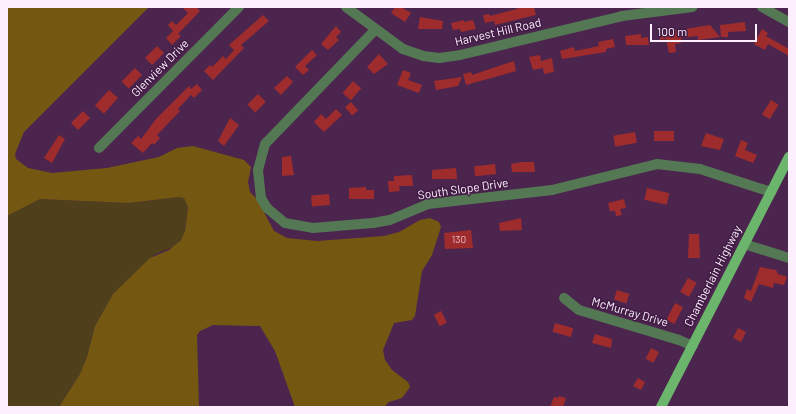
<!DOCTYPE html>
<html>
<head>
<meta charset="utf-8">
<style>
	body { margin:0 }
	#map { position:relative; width:796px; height:414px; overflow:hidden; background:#4b254e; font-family:Barlow,sans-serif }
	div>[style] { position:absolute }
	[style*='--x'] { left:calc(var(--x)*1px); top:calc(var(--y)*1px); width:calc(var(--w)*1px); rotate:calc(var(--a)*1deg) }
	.green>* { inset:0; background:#4f3f1b }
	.forest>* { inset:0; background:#745812 }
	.building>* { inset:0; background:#9e2c2d; transform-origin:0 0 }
	.minor>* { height:10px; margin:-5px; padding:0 5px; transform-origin:5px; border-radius:5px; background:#547754 }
	.major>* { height:10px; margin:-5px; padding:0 5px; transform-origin:5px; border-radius:5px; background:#6bb56d }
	span { translate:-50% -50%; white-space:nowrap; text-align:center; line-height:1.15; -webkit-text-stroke:3px #401b43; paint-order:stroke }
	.number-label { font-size:10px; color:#e6beca }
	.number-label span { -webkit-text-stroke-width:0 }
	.street-label { font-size:12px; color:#feefff }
	.frame { position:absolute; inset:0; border:8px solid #feefff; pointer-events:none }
	.scale { position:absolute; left:650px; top:24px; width:107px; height:18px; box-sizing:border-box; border:2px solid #feefff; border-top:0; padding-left:5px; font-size:12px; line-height:14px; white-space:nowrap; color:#feefff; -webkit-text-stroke:3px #401b43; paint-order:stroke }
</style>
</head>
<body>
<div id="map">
	<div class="green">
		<div style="clip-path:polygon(179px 197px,184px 198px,188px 207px,184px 236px,173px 247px,154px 255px,113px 294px,95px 326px,87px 357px,80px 374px,59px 407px,7px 407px,7px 216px,40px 199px,128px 203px)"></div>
	</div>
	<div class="forest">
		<div style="clip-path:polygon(7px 7px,149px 7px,24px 132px,15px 154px,16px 159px,28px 168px,52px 173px,107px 168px,159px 157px,177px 148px,193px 146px,244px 160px,251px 167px,248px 182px,250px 192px,257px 199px,274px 231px,287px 238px,317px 241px,384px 236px,399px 232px,420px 220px,430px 218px,439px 222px,441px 227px,432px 255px,422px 271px,415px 316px,412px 320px,394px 323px,383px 350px,385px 360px,392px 370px,408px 382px,410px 387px,402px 398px,389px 402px,384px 407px,295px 407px,275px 351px,260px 326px,213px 325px,200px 331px,197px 335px,199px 407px,59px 407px,80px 374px,87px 357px,95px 326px,113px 294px,150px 258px,169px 250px,181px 240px,185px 231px,188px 207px,184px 198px,179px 197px,128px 203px,40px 199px,7px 216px)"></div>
	</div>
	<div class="building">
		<div style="clip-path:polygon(182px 7px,196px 7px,200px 11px,178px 34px,181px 36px,172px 45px,166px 38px,173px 31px,168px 25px,172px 21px,176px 25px,188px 13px)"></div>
		<div style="clip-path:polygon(395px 7px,401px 7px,411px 13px,405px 22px,391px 13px)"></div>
		<div style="clip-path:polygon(517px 7px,534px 7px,536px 15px,495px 25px,494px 21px,485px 23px,483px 15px,489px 14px,490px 16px,517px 9px)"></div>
		<div style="clip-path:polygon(263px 15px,269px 21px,241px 45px,244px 48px,213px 80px,204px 71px,210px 65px,212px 67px,223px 56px,226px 59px,234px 50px,229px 45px)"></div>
		<div style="clip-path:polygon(420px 17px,443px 21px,442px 29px,418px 29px)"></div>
		<div style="clip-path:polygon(464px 20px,464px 22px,473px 20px,476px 29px,461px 32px,460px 29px,453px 30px,451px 23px)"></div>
		<div style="clip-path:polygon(745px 22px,746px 31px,728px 32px,728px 37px,721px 37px,720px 25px)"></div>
		<div style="clip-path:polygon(710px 25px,720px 37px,698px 40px,698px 36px,681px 38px,681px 43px,675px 44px,676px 52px,669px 53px,666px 39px,660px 40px,660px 33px)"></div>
		<div style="clip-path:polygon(336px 26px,341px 32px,336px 37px,339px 40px,328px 50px,321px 44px)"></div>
		<div style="clip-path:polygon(762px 29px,768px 33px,766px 36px,789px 49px,789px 56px,768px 44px,765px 50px,754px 44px)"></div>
		<div style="clip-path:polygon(641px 34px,641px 38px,648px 37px,649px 45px,626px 45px,625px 36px)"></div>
		<div style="clip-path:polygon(613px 39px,615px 47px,606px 49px,606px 52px,562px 59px,560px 51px,574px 47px,575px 51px,599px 46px,598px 42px)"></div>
		<div style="left:157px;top:46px;width:10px;height:17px;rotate:45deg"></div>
		<div style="clip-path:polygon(312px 50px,317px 55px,305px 66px,309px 70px,303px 75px,295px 67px)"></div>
		<div style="clip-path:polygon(379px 54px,388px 64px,374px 74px,367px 67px)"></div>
		<div style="clip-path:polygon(540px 55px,541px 61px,552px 58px,554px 72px,544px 74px,543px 68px,533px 70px,529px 57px)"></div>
		<div style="clip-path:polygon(514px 61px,516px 71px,466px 85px,463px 74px,471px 72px,472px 75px)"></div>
		<div style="left:135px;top:68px;width:10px;height:19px;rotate:45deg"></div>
		<div style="clip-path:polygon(403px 70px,411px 73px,408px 80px,422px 85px,419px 93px,397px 85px)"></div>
		<div style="clip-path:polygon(287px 76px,293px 82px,281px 95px,274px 88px)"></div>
		<div style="clip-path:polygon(462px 77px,458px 86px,436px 90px,434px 81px)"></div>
		<div style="left:353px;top:81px;width:11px;height:16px;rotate:41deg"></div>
		<div style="clip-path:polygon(197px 84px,202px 90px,194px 98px,191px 95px,178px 109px,180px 111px,157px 135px,160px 138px,154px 145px,152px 143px,143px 153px,131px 143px,138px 136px,141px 139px,156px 119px,189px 86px,191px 89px)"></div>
		<div style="left:109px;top:90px;width:12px;height:21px;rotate:42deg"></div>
		<div style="left:258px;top:94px;width:11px;height:15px;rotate:45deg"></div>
		<div style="left:771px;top:100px;width:9px;height:17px;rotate:32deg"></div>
		<div style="left:351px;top:102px;width:11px;height:8px;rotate:49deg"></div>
		<div style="clip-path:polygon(336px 109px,342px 115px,324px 132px,314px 122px,321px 114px,326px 119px)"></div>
		<div style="left:83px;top:111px;width:10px;height:17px;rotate:45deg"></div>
		<div style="clip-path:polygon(230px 118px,239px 125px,224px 146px,218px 141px)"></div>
		<div style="left:674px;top:131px;width:10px;height:20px;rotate:90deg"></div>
		<div style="left:635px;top:132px;width:11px;height:22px;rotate:80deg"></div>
		<div style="clip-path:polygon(706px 133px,724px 139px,720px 150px,701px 146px)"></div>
		<div style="clip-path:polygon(59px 135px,65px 139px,52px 163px,44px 158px)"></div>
		<div style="clip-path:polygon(741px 140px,748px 143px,745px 150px,757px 155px,753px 163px,735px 156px)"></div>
		<div style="clip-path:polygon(291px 156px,294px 175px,282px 176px,282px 157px)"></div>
		<div style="clip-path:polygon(522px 162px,534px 162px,535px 172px,512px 172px,511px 164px)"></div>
		<div style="left:495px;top:164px;width:10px;height:21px;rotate:84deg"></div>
		<div style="clip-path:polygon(456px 168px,457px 179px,432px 179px,432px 170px)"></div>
		<div style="clip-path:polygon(412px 175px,413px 186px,399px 186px,400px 191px,389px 192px,388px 181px,394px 181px,394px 176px)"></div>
		<div style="clip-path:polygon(366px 187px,366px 190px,374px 190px,374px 199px,349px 199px,349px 188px)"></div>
		<div style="left:647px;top:188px;width:23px;height:12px;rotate:13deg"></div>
		<div style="left:329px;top:194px;width:11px;height:18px;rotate:85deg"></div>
		<div style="clip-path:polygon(624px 199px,626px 208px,620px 209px,622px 215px,616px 216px,615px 211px,610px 211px,608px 203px)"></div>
		<div style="clip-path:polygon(521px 218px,522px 230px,500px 231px,499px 223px)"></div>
		<div style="clip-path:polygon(471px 230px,473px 248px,445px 249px,444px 233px)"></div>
		<div style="clip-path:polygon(689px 234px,699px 234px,700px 258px,688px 258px)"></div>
		<div style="clip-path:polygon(760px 267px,776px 270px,778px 274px,787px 277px,784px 285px,774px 283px,773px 288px,759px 284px,751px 302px,744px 298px,747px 289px,751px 291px)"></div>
		<div style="left:688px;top:278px;width:10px;height:16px;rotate:29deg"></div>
		<div style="left:617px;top:290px;width:13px;height:10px;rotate:18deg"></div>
		<div style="left:675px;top:303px;width:9px;height:19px;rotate:27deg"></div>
		<div style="left:441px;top:311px;width:13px;height:8px;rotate:63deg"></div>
		<div style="left:555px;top:323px;width:19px;height:9px;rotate:16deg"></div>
		<div style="left:738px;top:328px;width:9px;height:11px;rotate:27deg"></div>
		<div style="clip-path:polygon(595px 334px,612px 339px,611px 348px,592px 343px)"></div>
		<div style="left:651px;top:348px;width:9px;height:12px;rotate:27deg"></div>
		<div style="clip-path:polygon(638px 378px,645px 382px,641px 390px,633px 386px)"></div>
		<div style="clip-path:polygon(559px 396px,566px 398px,563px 407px,550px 407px,554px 397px,558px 398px)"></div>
	</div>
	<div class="minor">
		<div style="--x:346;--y:7;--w:71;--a:36.4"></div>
		<div style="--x:403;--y:49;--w:21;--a:19"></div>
		<div style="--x:423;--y:56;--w:16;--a:7"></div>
		<div style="--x:439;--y:58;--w:21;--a:-8"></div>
		<div style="--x:460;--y:55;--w:167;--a:-13.5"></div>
		<div style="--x:622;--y:16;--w:71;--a:-7.3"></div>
		<div style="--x:762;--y:7;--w:31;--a:29"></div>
		<div style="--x:375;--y:30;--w:158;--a:134"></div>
		<div style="--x:265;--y:144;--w:27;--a:105"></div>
		<div style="--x:258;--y:170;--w:28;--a:84"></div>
		<div style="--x:261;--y:198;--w:12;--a:59"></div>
		<div style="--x:267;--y:208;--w:23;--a:40"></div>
		<div style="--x:285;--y:223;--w:28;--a:10"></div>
		<div style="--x:313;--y:228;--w:60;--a:-4.8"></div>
		<div style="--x:373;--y:223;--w:17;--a:-10"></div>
		<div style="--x:390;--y:220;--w:41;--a:-22.8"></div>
		<div style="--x:428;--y:204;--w:125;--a:-6.4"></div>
		<div style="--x:552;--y:190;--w:108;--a:-13.9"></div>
		<div style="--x:657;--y:164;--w:43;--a:6.6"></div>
		<div style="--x:700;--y:169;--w:75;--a:17.9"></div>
		<div style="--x:99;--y:148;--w:199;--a:-45.2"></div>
		<div style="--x:744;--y:244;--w:47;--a:17.3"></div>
		<div style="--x:564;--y:298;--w:19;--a:39"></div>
		<div style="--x:579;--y:310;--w:104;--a:16.7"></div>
		<div style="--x:679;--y:340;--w:15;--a:23"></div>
	</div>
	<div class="major">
		<div style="--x:661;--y:407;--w:281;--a:-62.9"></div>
	</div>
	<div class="number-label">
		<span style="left:459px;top:240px">130</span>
	</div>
	<div class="street-label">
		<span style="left:498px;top:32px;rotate:-13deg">Harvest Hill Road</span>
		<span style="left:160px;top:68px;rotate:-45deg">Glenview Drive</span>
		<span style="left:463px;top:189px;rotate:-8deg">South Slope Drive</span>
		<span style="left:713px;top:276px;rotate:-63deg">Chamberlain Highway</span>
		<span style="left:630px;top:312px;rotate:16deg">McMurray Drive</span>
	</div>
	<div class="frame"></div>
	<div class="scale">100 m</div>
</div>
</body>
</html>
